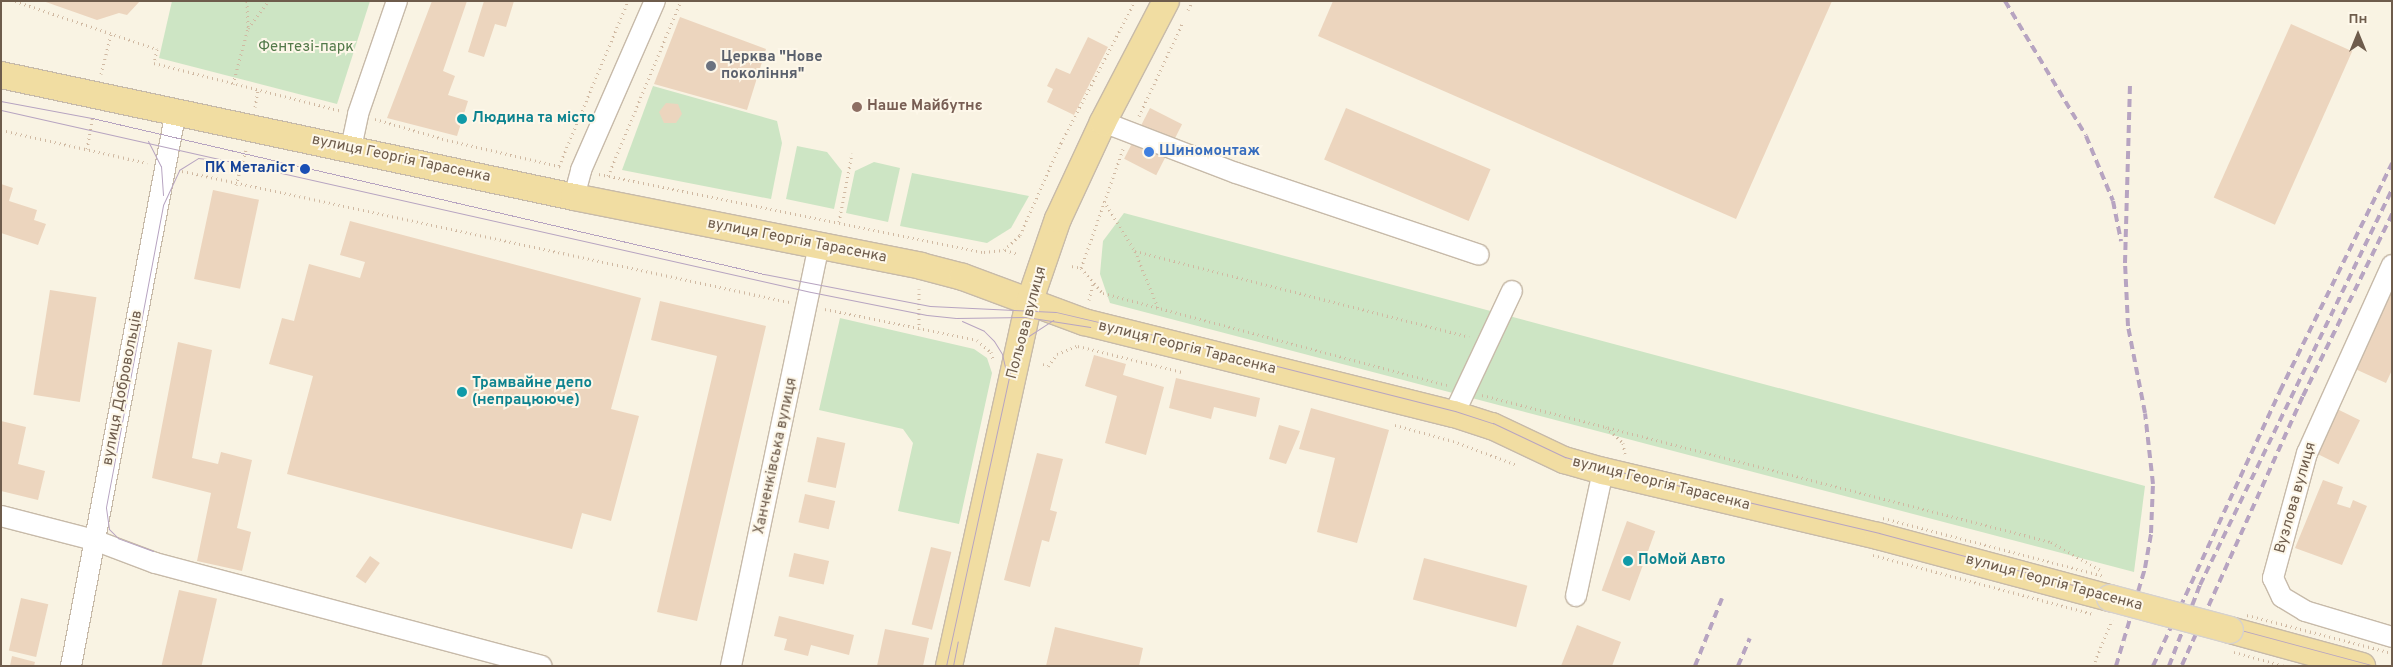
<!DOCTYPE html>
<html>
<head>
<meta charset="utf-8">
<style>
	body { margin:0 }
	#map { position:relative; width:2393px; height:667px; overflow:hidden; background:#f9f3e3; font-family:Overpass,sans-serif }
	div>[style] { position:absolute }
	[style*='--x'] { left:calc(var(--x)*1px); top:calc(var(--y)*1px); width:calc(var(--w)*1px); rotate:calc(var(--a)*1deg) }
	.green>* { inset:0; background:#cde5c4 }
	.building>* { inset:0; background:#ecd5be; transform-origin:0 0 }
	.path>* { height:3px; margin-top:-1.5px; transform-origin:0; background:repeating-linear-gradient(90deg,#d0b9a2 0 1px,transparent 0 5px) }
	.roads { filter:drop-shadow(1px 0 #c7baa9) drop-shadow(-1px 0 #c7baa9) drop-shadow(0 1px #c7baa9) drop-shadow(0 -1px #c7baa9) }
	.minor>* { height:20px; margin:-10px; padding:0 10px; transform-origin:10px; border-radius:10px; background:#fff }
	.major>* { height:26px; margin:-13px; padding:0 13px; transform-origin:13px; border-radius:13px; background:#f1dda2 }
	.tram>* { height:1px; margin:-0.5px; padding:0 0.5px; transform-origin:0.5px; border-radius:0.5px; background:#b7a4c1 }
	.rail>* { height:4px; margin-top:-2px; transform-origin:0; background:repeating-linear-gradient(90deg,#b7a4c1 0 8px,transparent 0 13px) }
	.path-bridge>* { height:3px; margin-top:-1.5px; transform-origin:0; background:repeating-linear-gradient(90deg,#d0b9a2 0 1px,transparent 0 5px) }
	.bridges { filter:drop-shadow(1px 0 #d6d1cd) drop-shadow(-1px 0 #d6d1cd) drop-shadow(0 1px #d6d1cd) drop-shadow(0 -1px #d6d1cd) }
	.major-bridge>* { height:26px; margin:-13px; padding:0 13px; transform-origin:13px; border-radius:13px; background:#f1dda2 }
	.dots>* { width:14px; height:14px; translate:-50% -50%; box-sizing:border-box; border:2px solid #fdf7e9; border-radius:50% }
	span { translate:-50% -50%; white-space:nowrap; text-align:center; line-height:1.15; -webkit-text-stroke:4px #fdf7e9; paint-order:stroke }
	.park-label { font-size:15px; color:#527949 }
	.worship-label { font-size:15px; color:#5b616d; font-weight:700 }
	.left { translate:0 -50%; text-align:left }
	.education-label { font-size:15px; color:#785e54; font-weight:700 }
	.culture-label { font-size:15px; color:#0d838f; font-weight:700 }
	.shop-label { font-size:15px; color:#366cbe; font-weight:700 }
	.street-label { font-size:15px; color:#6e5c4c }
	.transit-label { font-size:15px; color:#164399; font-weight:700 }
	.right { translate:-100% -50%; text-align:right }
	.frame { position:absolute; inset:0; border:2px solid #6e5c4c; pointer-events:none }
	.north { position:absolute; left:2333px; top:10px; width:50px; height:50px; -webkit-text-stroke:4px #fdf7e9; paint-order:stroke; rotate:0deg; font-size:14px; font-weight:700; line-height:20px; text-align:center; color:#6e5c4c }
	.north::after { content:''; display:block; margin:auto; width:18px; height:22px; background:#6e5c4c; clip-path:polygon(50% 0,100% 100%,50% 72%,0 100%) }
</style>
</head>
<body>
<div id="map">
	<div class="green">
		<div style="clip-path:polygon(172px 1px,370px 1px,337px 104px,159px 58px)"></div>
		<div style="clip-path:polygon(653px 86px,777px 121px,782px 143px,771px 199px,622px 170px)"></div>
		<div style="clip-path:polygon(797px 146px,827px 152px,842px 171px,834px 209px,786px 199px)"></div>
		<div style="clip-path:polygon(874px 162px,900px 168px,888px 222px,846px 213px,855px 171px)"></div>
		<div style="clip-path:polygon(912px 173px,1029px 196px,1011px 228px,987px 243px,900px 226px)"></div>
		<div style="clip-path:polygon(1124px 213px,2145px 486px,2134px 572px,1110px 303px,1100px 274px,1103px 241px)"></div>
		<div style="clip-path:polygon(840px 318px,974px 349px,987px 358px,992px 373px,959px 524px,898px 511px,913px 443px,903px 429px,819px 410px)"></div>
	</div>
	<div class="building">
		<div style="clip-path:polygon(43px 1px,140px 1px,127px 15px,119px 13px,97px 20px)"></div>
		<div style="clip-path:polygon(432px 1px,467px 1px,443px 71px,455px 76px,448px 95px,468px 101px,457px 136px,387px 118px)"></div>
		<div style="clip-path:polygon(484px 1px,514px 1px,506px 27px,495px 24px,484px 57px,468px 52px)"></div>
		<div style="clip-path:polygon(1333px 1px,1832px 1px,1736px 219px,1318px 36px)"></div>
		<div style="clip-path:polygon(680px 17px,766px 49px,747px 110px,654px 84px)"></div>
		<div style="left:2291px;top:24px;width:67px;height:190px;rotate:24deg"></div>
		<div style="clip-path:polygon(1088px 37px,1108px 47px,1074px 115px,1047px 102px,1053px 89px,1047px 86px,1056px 68px,1070px 74px)"></div>
		<div style="clip-path:polygon(666px 103px,678px 104px,682px 114px,676px 123px,664px 123px,659px 112px)"></div>
		<div style="left:1150px;top:108px;width:36px;height:57px;rotate:27deg"></div>
		<div style="left:1346px;top:108px;width:157px;height:56px;rotate:23deg"></div>
		<div style="clip-path:polygon(1px 184px,13px 188px,9px 201px,37px 210px,34px 220px,46px 224px,38px 245px,1px 233px)"></div>
		<div style="left:213px;top:190px;width:47px;height:91px;rotate:12deg"></div>
		<div style="clip-path:polygon(350px 221px,641px 298px,611px 409px,639px 416px,611px 521px,582px 513px,572px 549px,287px 474px,313px 376px,269px 364px,282px 318px,294px 321px,309px 264px,360px 278px,365px 262px,340px 255px)"></div>
		<div style="left:50px;top:290px;width:47px;height:106px;rotate:9deg"></div>
		<div style="clip-path:polygon(2387px 293px,2392px 295px,2392px 370px,2386px 383px,2353px 368px)"></div>
		<div style="clip-path:polygon(660px 301px,766px 326px,697px 621px,657px 612px,717px 356px,651px 340px)"></div>
		<div style="clip-path:polygon(178px 342px,212px 350px,192px 458px,218px 464px,221px 452px,252px 460px,237px 528px,251px 532px,242px 571px,197px 561px,211px 493px,152px 478px)"></div>
		<div style="clip-path:polygon(1094px 355px,1126px 364px,1123px 375px,1164px 387px,1146px 455px,1105px 443px,1117px 396px,1085px 386px)"></div>
		<div style="clip-path:polygon(1176px 378px,1260px 398px,1256px 417px,1214px 407px,1211px 419px,1169px 408px)"></div>
		<div style="left:2333px;top:407px;width:30px;height:49px;rotate:26deg"></div>
		<div style="clip-path:polygon(1311px 408px,1389px 430px,1357px 543px,1317px 532px,1335px 458px,1299px 449px)"></div>
		<div style="clip-path:polygon(1px 421px,26px 427px,18px 464px,45px 471px,38px 500px,1px 491px)"></div>
		<div style="clip-path:polygon(1279px 425px,1300px 431px,1286px 464px,1269px 459px)"></div>
		<div style="left:817px;top:437px;width:29px;height:46px;rotate:12deg"></div>
		<div style="clip-path:polygon(1037px 453px,1063px 459px,1050px 510px,1057px 512px,1049px 542px,1042px 540px,1030px 587px,1004px 580px)"></div>
		<div style="clip-path:polygon(2323px 480px,2343px 487px,2337px 504px,2350px 508px,2353px 500px,2367px 506px,2342px 565px,2295px 548px)"></div>
		<div style="left:805px;top:494px;width:31px;height:29px;rotate:13deg"></div>
		<div style="left:1627px;top:521px;width:30px;height:74px;rotate:20deg"></div>
		<div style="left:931px;top:547px;width:21px;height:80px;rotate:14deg"></div>
		<div style="left:794px;top:553px;width:36px;height:24px;rotate:13deg"></div>
		<div style="left:370px;top:556px;width:12px;height:25px;rotate:35deg"></div>
		<div style="left:1424px;top:558px;width:107px;height:43px;rotate:15deg"></div>
		<div style="left:179px;top:590px;width:39px;height:78px;rotate:13deg"></div>
		<div style="left:21px;top:598px;width:28px;height:54px;rotate:13deg"></div>
		<div style="clip-path:polygon(779px 616px,854px 635px,849px 655px,811px 645px,808px 656px,784px 650px,787px 639px,774px 636px)"></div>
		<div style="clip-path:polygon(1577px 625px,1621px 642px,1612px 666px,1561px 666px)"></div>
		<div style="clip-path:polygon(1055px 627px,1143px 648px,1139px 666px,1046px 666px)"></div>
		<div style="clip-path:polygon(885px 629px,929px 638px,923px 666px,877px 666px)"></div>
		<div style="clip-path:polygon(12px 656px,35px 662px,34px 666px,10px 666px)"></div>
	</div>
	<div class="path">
		<div style="--x:15;--y:1;--w:150;--a:18.7"></div>
		<div style="--x:157;--y:49;--w:14;--a:102"></div>
		<div style="--x:154;--y:63;--w:191;--a:14.3"></div>
		<div style="--x:247;--y:1;--w:26;--a:88"></div>
		<div style="--x:1188;--y:10;--w:10;--a:-66"></div>
		<div style="--x:101;--y:74;--w:41;--a:-76"></div>
		<div style="--x:233;--y:84;--w:58;--a:-75"></div>
		<div style="--x:248;--y:28;--w:34;--a:-53"></div>
		<div style="--x:255;--y:107;--w:17;--a:-80"></div>
		<div style="--x:1139;--y:116;--w:104;--a:-64.9"></div>
		<div style="--x:375;--y:119;--w:75;--a:16.3"></div>
		<div style="--x:447;--y:140;--w:119;--a:13.1"></div>
		<div style="--x:1;--y:130;--w:150;--a:12.7"></div>
		<div style="--x:87;--y:149;--w:34;--a:-80"></div>
		<div style="--x:1123;--y:149;--w:126;--a:109.4"></div>
		<div style="--x:1081;--y:268;--w:33;--a:49"></div>
		<div style="--x:1103;--y:293;--w:356;--a:15"></div>
		<div style="--x:559;--y:166;--w:179;--a:-67.3"></div>
		<div style="--x:182;--y:171;--w:621;--a:12.18"></div>
		<div style="--x:599;--y:174;--w:393;--a:11.5"></div>
		<div style="--x:984;--y:252;--w:20;--a:-6"></div>
		<div style="--x:1004;--y:250;--w:22;--a:-43"></div>
		<div style="--x:1020;--y:235;--w:101;--a:-66"></div>
		<div style="--x:1061;--y:143;--w:160;--a:-62.5"></div>
		<div style="--x:608;--y:176;--w:190;--a:-67.4"></div>
		<div style="--x:236;--y:185;--w:36;--a:-74"></div>
		<div style="--x:1104;--y:201;--w:59;--a:58.2"></div>
		<div style="--x:1135;--y:251;--w:64;--a:67.9"></div>
		<div style="--x:839;--y:222;--w:70;--a:-79.3"></div>
		<div style="--x:1005;--y:250;--w:14;--a:17"></div>
		<div style="--x:1135;--y:251;--w:345;--a:14.4"></div>
		<div style="--x:1072;--y:266;--w:9;--a:13"></div>
		<div style="--x:919;--y:289;--w:40;--a:90"></div>
		<div style="--x:1089;--y:300;--w:16;--a:-76"></div>
		<div style="--x:825;--y:309;--w:155;--a:11.5"></div>
		<div style="--x:977;--y:340;--w:18;--a:41"></div>
		<div style="--x:991;--y:352;--w:7;--a:74"></div>
		<div style="--x:1078;--y:346;--w:107;--a:14"></div>
		<div style="--x:1043;--y:364;--w:5;--a:22"></div>
		<div style="--x:1048;--y:366;--w:15;--a:-53"></div>
		<div style="--x:1057;--y:354;--w:24;--a:-22"></div>
		<div style="--x:1482;--y:395;--w:588;--a:14.49"></div>
		<div style="--x:2051;--y:542;--w:59;--a:29.6"></div>
		<div style="--x:1395;--y:425;--w:60;--a:15.4"></div>
		<div style="--x:1453;--y:441;--w:68;--a:20.6"></div>
		<div style="--x:1606;--y:427;--w:23;--a:43"></div>
		<div style="--x:1623;--y:443;--w:11;--a:80"></div>
		<div style="--x:2093;--y:666;--w:50;--a:-67.6"></div>
	</div>
	<div class="roads">
		<div class="minor">
			<div style="--x:1103;--y:122;--w:142;--a:21"></div>
			<div style="--x:1236;--y:173;--w:256;--a:18.6"></div>
			<div style="--x:351;--y:148;--w:35;--a:-78"></div>
			<div style="--x:358;--y:114;--w:120;--a:-71"></div>
			<div style="--x:574;--y:197;--w:28;--a:-75"></div>
			<div style="--x:581;--y:170;--w:184;--a:-66.4"></div>
			<div style="--x:2392;--y:265;--w:206;--a:114.3"></div>
			<div style="--x:2307;--y:453;--w:130;--a:105.2"></div>
			<div style="--x:2273;--y:578;--w:21;--a:65"></div>
			<div style="--x:2282;--y:597;--w:27;--a:31"></div>
			<div style="--x:2305;--y:611;--w:91;--a:16.6"></div>
			<div style="--x:1454;--y:414;--w:136;--a:-64.8"></div>
			<div style="--x:1;--y:516;--w:96;--a:14.5"></div>
			<div style="--x:94;--y:540;--w:65;--a:20.7"></div>
			<div style="--x:155;--y:563;--w:400;--a:14.9"></div>
			<div style="--x:1576;--y:596;--w:128;--a:-77.8"></div>
			<div style="--x:71;--y:666;--w:565;--a:-79.29"></div>
			<div style="--x:731;--y:666;--w:430;--a:-78.2"></div>
		</div>
		<div class="major">
			<div style="--x:1;--y:75;--w:586;--a:12.02"></div>
			<div style="--x:574;--y:197;--w:354;--a:11.2"></div>
			<div style="--x:921;--y:266;--w:43;--a:14.7"></div>
			<div style="--x:963;--y:277;--w:129;--a:20.4"></div>
			<div style="--x:1084;--y:322;--w:381;--a:14"></div>
			<div style="--x:1454;--y:414;--w:40;--a:18"></div>
			<div style="--x:1492;--y:426;--w:80;--a:25.3"></div>
			<div style="--x:1564;--y:460;--w:41;--a:15.8"></div>
			<div style="--x:1603;--y:471;--w:283;--a:13.3"></div>
			<div style="--x:1878;--y:536;--w:240;--a:15"></div>
			<div style="--x:2230;--y:630;--w:137;--a:15.3"></div>
			<div style="--x:949;--y:666;--w:372;--a:-77.6"></div>
			<div style="--x:1029;--y:303;--w:89;--a:-71"></div>
			<div style="--x:1058;--y:219;--w:107;--a:-65.1"></div>
			<div style="--x:1103;--y:122;--w:136;--a:-62.5"></div>
		</div>
	</div>
	<div class="tram">
		<div style="--x:1;--y:101;--w:93;--a:10.6"></div>
		<div style="--x:92;--y:118;--w:690;--a:13.07"></div>
		<div style="--x:764;--y:274;--w:169;--a:10.9"></div>
		<div style="--x:930;--y:306;--w:126;--a:2.7"></div>
		<div style="--x:1056;--y:312;--w:113;--a:13.3"></div>
		<div style="--x:1166;--y:338;--w:298;--a:14.2"></div>
		<div style="--x:1455;--y:411;--w:40;--a:18"></div>
		<div style="--x:1493;--y:423;--w:80;--a:25.3"></div>
		<div style="--x:1565;--y:457;--w:41;--a:15.8"></div>
		<div style="--x:1604;--y:468;--w:283;--a:13.3"></div>
		<div style="--x:1879;--y:533;--w:514;--a:15.01"></div>
		<div style="--x:1;--y:110;--w:830;--a:12.66"></div>
		<div style="--x:811;--y:292;--w:118;--a:11.2"></div>
		<div style="--x:927;--y:315;--w:29;--a:6"></div>
		<div style="--x:956;--y:318;--w:70;--a:-0.8"></div>
		<div style="--x:1026;--y:317;--w:65;--a:8.9"></div>
		<div style="--x:148;--y:141;--w:28;--a:63"></div>
		<div style="--x:161;--y:166;--w:29;--a:86"></div>
		<div style="--x:962;--y:321;--w:24;--a:24"></div>
		<div style="--x:984;--y:331;--w:14;--a:45"></div>
		<div style="--x:994;--y:341;--w:15;--a:58"></div>
		<div style="--x:1002;--y:354;--w:22;--a:77"></div>
		<div style="--x:153;--y:551;--w:37;--a:-160"></div>
		<div style="--x:118;--y:538;--w:13;--a:-135"></div>
		<div style="--x:109;--y:529;--w:22;--a:-98"></div>
		<div style="--x:106;--y:507;--w:307;--a:-79.3"></div>
		<div style="--x:163;--y:205;--w:38;--a:-65"></div>
		<div style="--x:179;--y:170;--w:22;--a:-32"></div>
		<div style="--x:198;--y:158;--w:9;--a:6"></div>
		<div style="--x:946;--y:666;--w:306;--a:-77.7"></div>
		<div style="--x:1011;--y:367;--w:31;--a:-65"></div>
		<div style="--x:1024;--y:339;--w:35;--a:-33"></div>
		<div style="--x:953;--y:666;--w:25;--a:-79"></div>
	</div>
	<div class="rail">
		<div style="--x:2005;--y:1;--w:157;--a:59"></div>
		<div style="--x:2086;--y:136;--w:70;--a:67.4"></div>
		<div style="--x:2113;--y:201;--w:41;--a:78.7"></div>
		<div style="--x:2182;--y:665;--w:295;--a:-65.8"></div>
		<div style="--x:2303;--y:396;--w:203;--a:-63.9"></div>
		<div style="--x:1695;--y:666;--w:73;--a:-68.3"></div>
		<div style="--x:1738;--y:666;--w:30;--a:-67"></div>
		<div style="--x:2116;--y:666;--w:102;--a:-73.5"></div>
		<div style="--x:2145;--y:568;--w:36;--a:-80"></div>
		<div style="--x:2151;--y:533;--w:49;--a:-87.7"></div>
		<div style="--x:2153;--y:484;--w:71;--a:-96.4"></div>
		<div style="--x:2145;--y:413;--w:89;--a:-101.1"></div>
		<div style="--x:2128;--y:326;--w:63;--a:-92.7"></div>
		<div style="--x:2125;--y:263;--w:179;--a:-88.4"></div>
		<div style="--x:2153;--y:666;--w:303;--a:-65.2"></div>
		<div style="--x:2280;--y:391;--w:254;--a:-63.8"></div>
		<div style="--x:2169;--y:666;--w:87;--a:-69.1"></div>
		<div style="--x:2200;--y:585;--w:440;--a:-64.1"></div>
	</div>
	<div class="path-bridge">
		<div style="--x:1883;--y:518;--w:228;--a:14.7"></div>
		<div style="--x:1873;--y:555;--w:228;--a:15"></div>
		<div style="--x:2247;--y:615;--w:150;--a:14.7"></div>
		<div style="--x:2234;--y:652;--w:53;--a:15.4"></div>
	</div>
	<div class="bridges">
		<div class="major-bridge">
			<div style="--x:2110;--y:598;--w:124;--a:14.9"></div>
		</div>
	</div>
	<div class="dots">
		<div style="left:711px;top:66px;background:#6b7280"></div>
		<div style="left:857px;top:107px;background:#8d6e63"></div>
		<div style="left:462px;top:119px;background:#0f9aa8"></div>
		<div style="left:1149px;top:152px;background:#3f7fe0"></div>
		<div style="left:305px;top:169px;background:#1a4fb4"></div>
		<div style="left:462px;top:392px;background:#0f9aa8"></div>
		<div style="left:1628px;top:561px;background:#0f9aa8"></div>
	</div>
	<div class="park-label">
		<span style="left:306px;top:48px">Фентезі-парк</span>
	</div>
	<div class="worship-label">
		<span class="left" style="left:721px;top:66px">Церква "Нове<br>покоління"</span>
	</div>
	<div class="education-label">
		<span class="left" style="left:867px;top:107px">Наше Майбутнє</span>
	</div>
	<div class="culture-label">
		<span class="left" style="left:472px;top:119px">Людина та місто</span>
		<span class="left" style="left:472px;top:392px">Трамвайне депо<br>(непрацююче)</span>
		<span class="left" style="left:1638px;top:561px">ПоМой Авто</span>
	</div>
	<div class="shop-label">
		<span class="left" style="left:1159px;top:152px">Шиномонтаж</span>
	</div>
	<div class="street-label">
		<span style="left:401px;top:159px;rotate:12deg">вулиця Георгія Тарасенка</span>
		<span style="left:797px;top:241px;rotate:11deg">вулиця Георгія Тарасенка</span>
		<span style="left:1027px;top:323px;rotate:-75deg">Польова вулиця</span>
		<span style="left:1187px;top:348px;rotate:14deg">вулиця Георгія Тарасенка</span>
		<span style="left:123px;top:388px;rotate:-79deg">вулиця Добровольців</span>
		<span style="left:776px;top:456px;rotate:-78deg">Ханченківська вулиця</span>
		<span style="left:1661px;top:484px;rotate:14deg">вулиця Георгія Тарасенка</span>
		<span style="left:2296px;top:498px;rotate:-74deg">Вузлова вулиця</span>
		<span style="left:2054px;top:583px;rotate:15deg">вулиця Георгія Тарасенка</span>
	</div>
	<div class="transit-label">
		<span class="right" style="left:295px;top:169px">ПК Металіст</span>
	</div>
	<div class="frame"></div>
	<div class="north">Пн</div>
</div>
</body>
</html>
